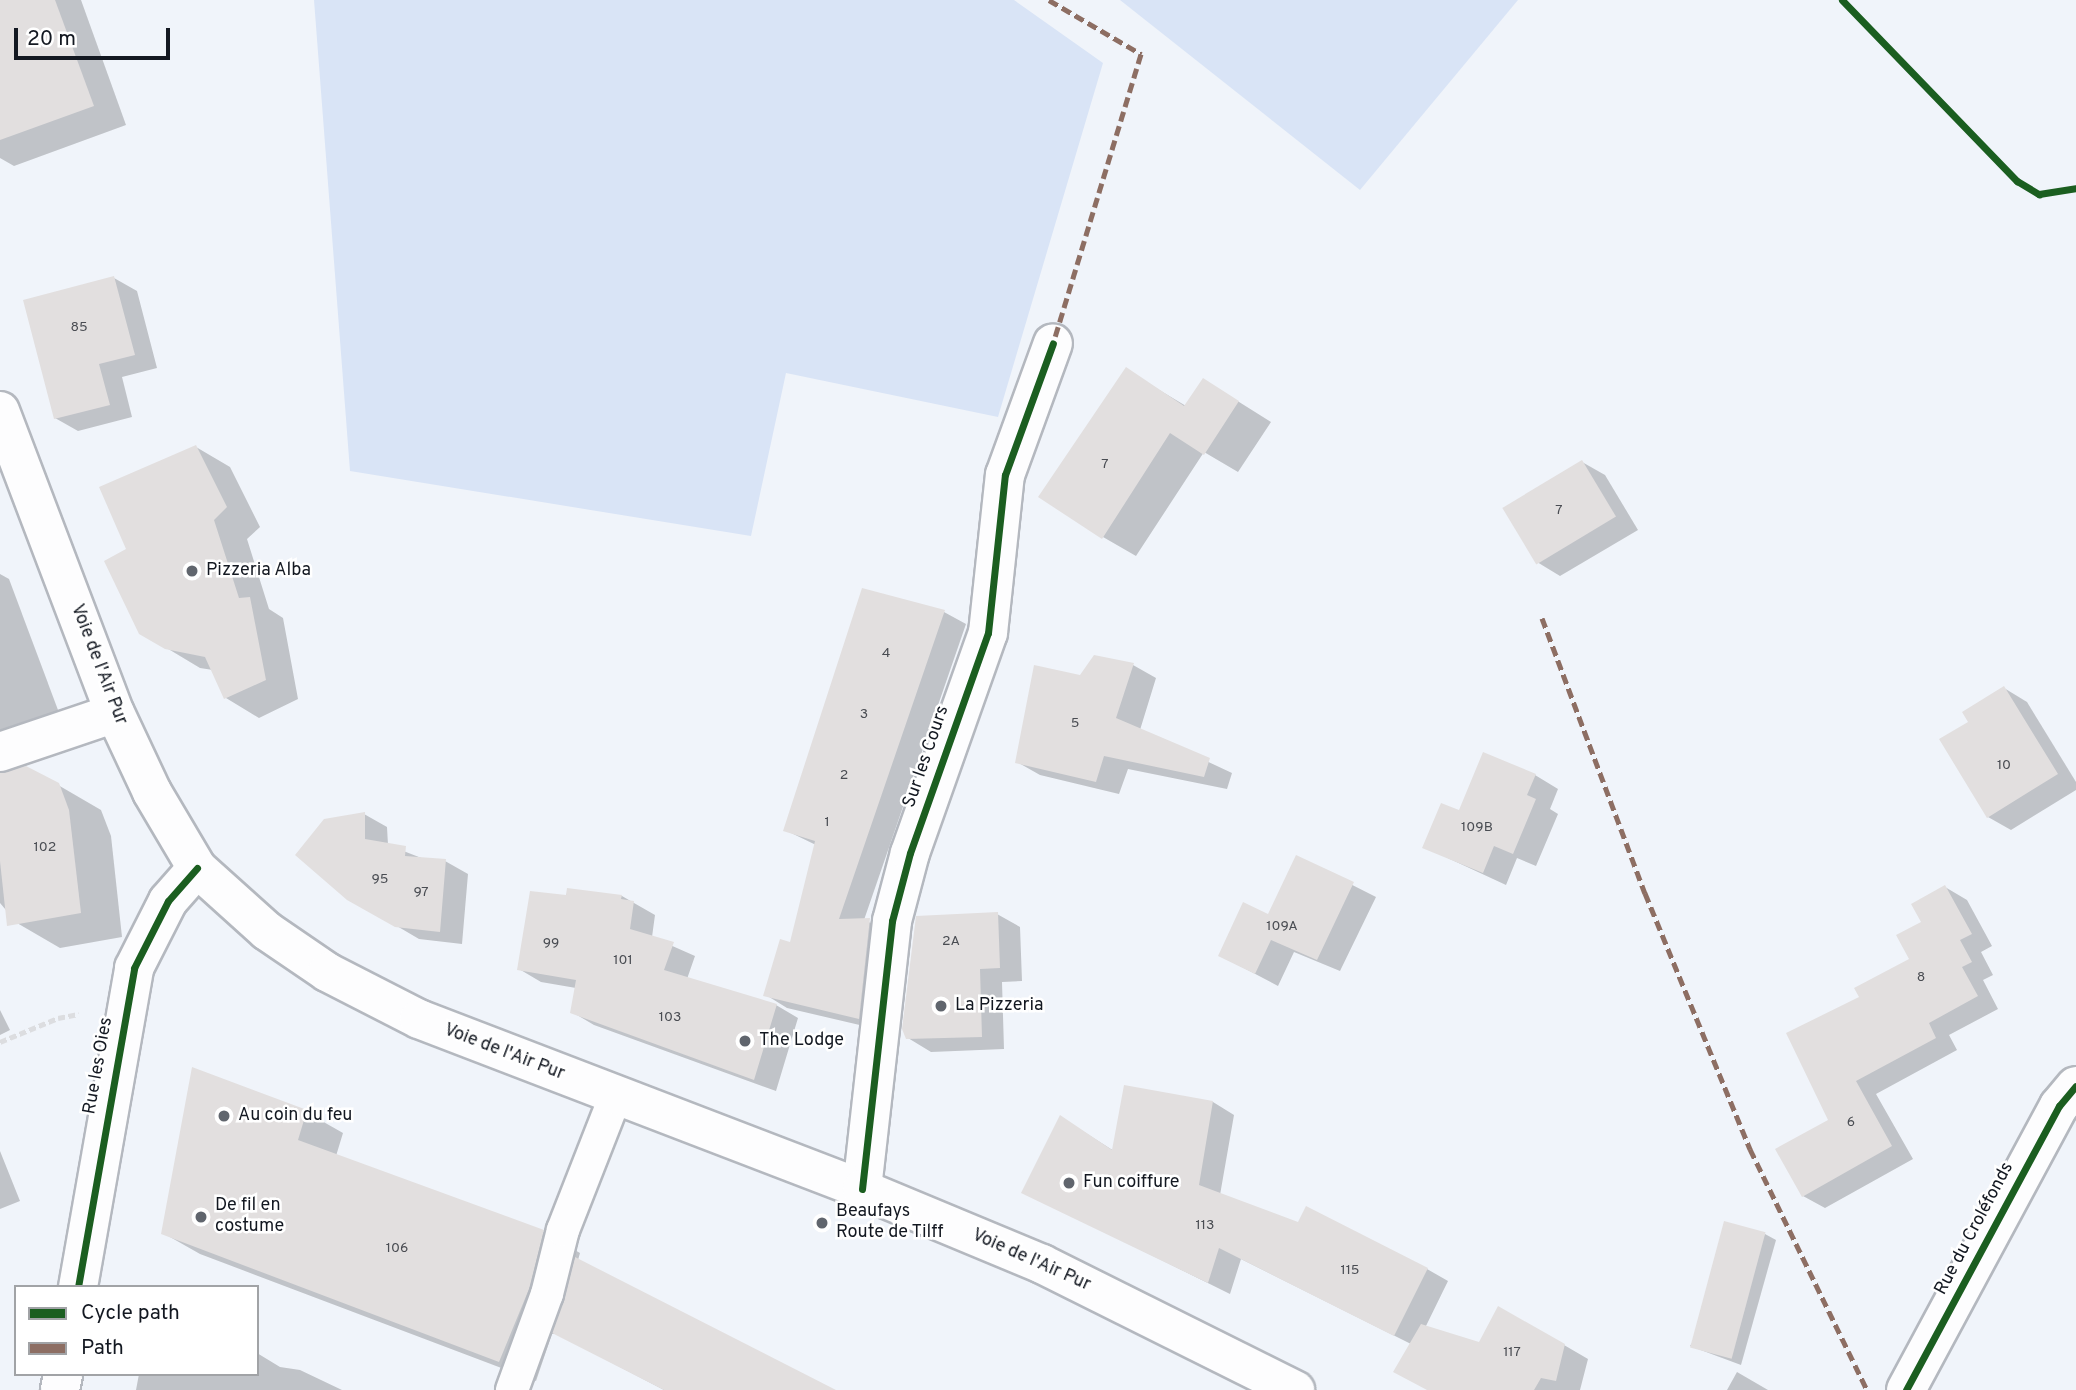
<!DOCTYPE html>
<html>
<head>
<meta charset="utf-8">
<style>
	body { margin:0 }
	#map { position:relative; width:2076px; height:1390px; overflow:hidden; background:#f0f4fa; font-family:Overpass,sans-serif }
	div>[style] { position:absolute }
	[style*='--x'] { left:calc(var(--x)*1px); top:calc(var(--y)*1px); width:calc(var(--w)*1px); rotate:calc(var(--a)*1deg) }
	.green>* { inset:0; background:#d9e4f6 }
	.shadow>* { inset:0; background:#0003 }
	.building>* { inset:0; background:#e2dfdf; transform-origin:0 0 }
	.path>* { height:4.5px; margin-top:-2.25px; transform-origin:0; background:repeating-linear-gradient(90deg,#dcdde0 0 7px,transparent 0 10.5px) }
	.roads { filter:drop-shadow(2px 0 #b4b8bf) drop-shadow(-2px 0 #b4b8bf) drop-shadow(0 2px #b4b8bf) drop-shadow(0 -2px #b4b8bf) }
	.lane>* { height:32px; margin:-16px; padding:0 16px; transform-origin:16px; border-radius:16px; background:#fdfdfe }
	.street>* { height:38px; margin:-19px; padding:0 19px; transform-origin:19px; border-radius:19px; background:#fdfdfe }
	.secondary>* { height:38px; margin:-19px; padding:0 19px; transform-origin:19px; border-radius:19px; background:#fdfdfe }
	.primary>* { height:38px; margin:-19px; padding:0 19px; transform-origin:19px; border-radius:19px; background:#fdfdfe }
	.quiet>* { height:5px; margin-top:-2.5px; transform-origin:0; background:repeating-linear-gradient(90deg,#8d6e63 0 10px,transparent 0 15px) }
	.cycleway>* { height:7px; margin:-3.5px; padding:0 3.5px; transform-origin:3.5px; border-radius:3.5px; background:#1b5e20 }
	.dots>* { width:19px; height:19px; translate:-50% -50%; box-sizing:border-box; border:4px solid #fff; border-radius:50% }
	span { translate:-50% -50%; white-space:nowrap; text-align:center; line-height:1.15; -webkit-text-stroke:5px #fff; paint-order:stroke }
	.number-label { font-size:14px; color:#494c52 }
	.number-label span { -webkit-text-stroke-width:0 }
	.poi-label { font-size:18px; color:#131821 }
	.left { translate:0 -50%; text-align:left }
	.street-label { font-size:18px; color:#131821 }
	.legend { position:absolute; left:14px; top:1285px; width:245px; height:91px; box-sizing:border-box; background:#fff; border:2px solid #a1a3a6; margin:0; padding:9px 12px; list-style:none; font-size:21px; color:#131821 }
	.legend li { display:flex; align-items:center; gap:14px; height:35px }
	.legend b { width:35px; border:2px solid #a1a3a6 }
	.scale { position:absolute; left:14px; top:28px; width:156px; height:32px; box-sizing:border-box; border:4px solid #131821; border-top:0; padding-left:9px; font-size:21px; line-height:24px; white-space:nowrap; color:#131821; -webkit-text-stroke:5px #fff; paint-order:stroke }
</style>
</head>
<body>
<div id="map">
	<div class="green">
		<div style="clip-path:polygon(314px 0,1014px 0,1103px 63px,998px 417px,786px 373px,751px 536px,350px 471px)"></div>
		<div style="clip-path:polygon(1120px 0,1518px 0,1360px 190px)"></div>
	</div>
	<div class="shadow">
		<div style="clip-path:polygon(0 0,81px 0,126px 125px,14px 166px,0 158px)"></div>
		<div style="clip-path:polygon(114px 278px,137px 291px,157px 368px,122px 377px,132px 417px,78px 431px,55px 418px)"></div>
		<div style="clip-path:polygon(1126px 370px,1186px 406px,1204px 380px,1271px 422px,1238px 472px,1204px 452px,1136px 556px,1103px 537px)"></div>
		<div style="clip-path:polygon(196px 447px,230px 467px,260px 527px,247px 539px,269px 609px,283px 618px,298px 699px,259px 718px,226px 698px,213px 670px,200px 668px,140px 632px,129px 550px)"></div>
		<div style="clip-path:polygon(1582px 462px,1605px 475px,1638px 530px,1560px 576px,1537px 562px)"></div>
		<div style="clip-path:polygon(0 574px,9px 579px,61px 718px,0 741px)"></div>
		<div style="clip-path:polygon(944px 612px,966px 624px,864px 920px,891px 932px,881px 1030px,787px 1008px,766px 995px,791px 945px,816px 845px,785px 830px)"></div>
		<div style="clip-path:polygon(1095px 657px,1133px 665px,1156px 678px,1140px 730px,1232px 773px,1227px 789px,1128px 769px,1119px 794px,1040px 775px,1017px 762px)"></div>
		<div style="clip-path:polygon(2004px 688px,2027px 702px,2076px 782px,2076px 790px,2011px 830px,1988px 817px,1971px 722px)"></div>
		<div style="clip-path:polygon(0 774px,58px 785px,101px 810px,111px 836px,122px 937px,60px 948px,17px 923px,0 903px)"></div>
		<div style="clip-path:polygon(1535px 775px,1558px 789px,1550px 809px,1558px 814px,1536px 866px,1517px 858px,1506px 885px,1424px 847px,1460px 812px)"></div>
		<div style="clip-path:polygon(364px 814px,387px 827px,388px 845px,424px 859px,445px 861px,468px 874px,462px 944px,419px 939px,356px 902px)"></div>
		<div style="clip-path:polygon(1297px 857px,1376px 897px,1340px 971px,1294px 952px,1278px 986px,1221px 956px,1269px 916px)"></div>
		<div style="clip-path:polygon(1945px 887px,1967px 900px,1992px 946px,1981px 952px,1993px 975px,1983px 980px,1998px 1009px,1949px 1035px,1957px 1050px,1876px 1094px,1913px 1159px,1825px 1208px,1803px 1196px,1830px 1120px,1861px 998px,1911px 960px,1923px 923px)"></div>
		<div style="clip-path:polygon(569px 890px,622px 896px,634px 903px,655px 915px,652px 937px,695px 956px,687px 979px,776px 1005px,798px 1018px,776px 1091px,594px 1025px,572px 1012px,576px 988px,541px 982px,519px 969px)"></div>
		<div style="clip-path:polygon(997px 914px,1020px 927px,1022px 981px,1002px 982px,1004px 1049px,931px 1052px,908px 1038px)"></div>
		<div style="clip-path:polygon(0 1010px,10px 1030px,0 1035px)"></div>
		<div style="clip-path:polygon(1181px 1096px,1213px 1102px,1234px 1115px,1220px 1195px,1427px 1269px,1448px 1281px,1425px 1328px,1480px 1344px,1564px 1345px,1588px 1359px,1580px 1390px,1429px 1390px,1411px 1344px,1241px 1259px,1230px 1294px,1024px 1192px,1081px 1130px,1114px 1151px)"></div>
		<div style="clip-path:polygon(306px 1112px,343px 1133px,336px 1156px,543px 1232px,580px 1253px,578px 1260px,832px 1390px,664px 1390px,557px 1334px,552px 1334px,536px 1381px,200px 1254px,163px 1233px)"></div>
		<div style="clip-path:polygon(0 1151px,20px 1201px,0 1209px)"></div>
		<div style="clip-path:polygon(1765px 1234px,1776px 1240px,1741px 1365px,1690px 1346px)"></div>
		<div style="clip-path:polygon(257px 1353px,280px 1367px,300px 1370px,342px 1390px,136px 1390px,139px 1374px,257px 1374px)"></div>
		<div style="clip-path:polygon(1737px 1372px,1768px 1390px,1727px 1390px)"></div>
	</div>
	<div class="building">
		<div style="clip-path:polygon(0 0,55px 0,94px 106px,0 140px)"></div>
		<div style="clip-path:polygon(114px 276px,135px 355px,99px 364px,110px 405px,54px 419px,23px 300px)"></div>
		<div style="clip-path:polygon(1126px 367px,1184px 406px,1203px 378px,1239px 401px,1204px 455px,1170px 433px,1102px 539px,1038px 497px)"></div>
		<div style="clip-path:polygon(196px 445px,227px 507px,214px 520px,239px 598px,250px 597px,266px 680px,224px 699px,205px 657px,165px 649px,139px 634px,104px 561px,126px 549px,99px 487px)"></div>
		<div style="left:1582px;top:460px;width:66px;height:93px;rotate:59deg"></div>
		<div style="clip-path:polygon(862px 588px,945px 610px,839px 919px,870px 918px,859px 1019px,763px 996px,780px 939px,790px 942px,815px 841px,783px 831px)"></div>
		<div style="clip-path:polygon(1094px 655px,1134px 663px,1116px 718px,1210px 758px,1204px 777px,1104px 756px,1096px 782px,1015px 763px,1034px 665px,1080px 675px)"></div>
		<div style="clip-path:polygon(2004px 686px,2058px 774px,1987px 818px,1939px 739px,1968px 722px,1962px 712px)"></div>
		<div style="clip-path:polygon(1483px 752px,1536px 774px,1527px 795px,1536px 799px,1513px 854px,1494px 846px,1483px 873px,1422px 848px,1441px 803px,1459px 810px)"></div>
		<div style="clip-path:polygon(26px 766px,59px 783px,69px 810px,81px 913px,7px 926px,0 861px,0 773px)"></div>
		<div style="clip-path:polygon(365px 812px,365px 839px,406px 846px,405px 856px,446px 859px,440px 932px,395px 927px,347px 900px,295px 855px,324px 819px)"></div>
		<div style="clip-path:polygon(1296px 855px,1354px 882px,1317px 960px,1271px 940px,1255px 974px,1218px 956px,1243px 902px,1268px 914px)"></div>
		<div style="clip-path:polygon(1945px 885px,1972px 934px,1960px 940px,1972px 962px,1962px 967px,1978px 996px,1929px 1023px,1936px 1038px,1856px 1081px,1892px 1146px,1802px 1197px,1775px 1149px,1828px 1120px,1786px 1033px,1859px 997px,1854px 988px,1909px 959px,1896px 935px,1921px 922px,1911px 904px)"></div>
		<div style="clip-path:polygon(567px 888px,622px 895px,621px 899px,634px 901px,630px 929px,674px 942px,664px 970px,777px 1004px,754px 1080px,570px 1013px,576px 980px,517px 970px,530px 891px,566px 895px)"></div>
		<div style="clip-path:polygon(998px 912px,1000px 968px,980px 969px,982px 1037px,906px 1039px,902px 1029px,916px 916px)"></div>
		<div style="clip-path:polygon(192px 1067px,307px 1110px,298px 1140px,544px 1230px,529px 1289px,499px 1362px,161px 1234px)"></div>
		<div style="clip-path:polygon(1124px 1085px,1213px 1101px,1199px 1185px,1298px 1222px,1306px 1206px,1428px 1268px,1394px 1336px,1219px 1248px,1208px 1283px,1021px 1193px,1060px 1115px,1112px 1150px)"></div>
		<div style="left:1724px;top:1221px;width:43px;height:131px;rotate:15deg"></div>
		<div style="clip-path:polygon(575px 1257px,836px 1390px,664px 1390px,552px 1333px)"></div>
		<div style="clip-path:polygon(1498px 1306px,1565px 1344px,1556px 1381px,1541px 1378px,1534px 1390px,1427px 1390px,1393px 1372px,1421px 1324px,1479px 1342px)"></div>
	</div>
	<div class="path">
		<div style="--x:0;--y:1042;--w:63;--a:-22.5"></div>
		<div style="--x:58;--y:1018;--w:21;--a:-11"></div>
	</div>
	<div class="roads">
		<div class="lane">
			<div style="--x:512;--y:1390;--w:102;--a:-70"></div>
			<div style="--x:547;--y:1294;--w:66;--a:-76"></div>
			<div style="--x:563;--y:1230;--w:145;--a:-68.6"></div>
		</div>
		<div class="street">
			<div style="--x:862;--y:1189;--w:270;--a:-83.6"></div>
			<div style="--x:892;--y:921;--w:70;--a:-75.2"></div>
			<div style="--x:910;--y:853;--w:233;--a:-70.5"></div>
			<div style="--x:988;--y:633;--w:159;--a:-83.9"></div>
			<div style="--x:1005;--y:475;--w:140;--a:-70"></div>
			<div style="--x:78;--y:1287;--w:324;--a:-80"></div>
			<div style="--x:134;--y:968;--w:75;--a:-63.1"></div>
			<div style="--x:168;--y:901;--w:44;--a:-48.7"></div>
			<div style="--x:60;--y:1390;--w:16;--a:-79"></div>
			<div style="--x:1906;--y:1390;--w:323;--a:-61.7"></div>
			<div style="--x:2059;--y:1106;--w:26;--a:-50"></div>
		</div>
		<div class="secondary">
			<div style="--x:0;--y:752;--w:121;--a:-18.7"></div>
		</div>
		<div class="primary">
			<div style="--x:0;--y:411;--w:323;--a:69.2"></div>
			<div style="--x:115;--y:713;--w:87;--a:64.9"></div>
			<div style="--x:152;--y:792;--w:88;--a:59.4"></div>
			<div style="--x:197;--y:868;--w:94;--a:42"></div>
			<div style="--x:267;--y:931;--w:73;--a:34.3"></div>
			<div style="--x:327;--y:972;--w:103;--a:27.1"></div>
			<div style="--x:419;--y:1019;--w:474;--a:21"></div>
			<div style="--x:862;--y:1189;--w:195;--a:22.6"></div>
			<div style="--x:1042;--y:1264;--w:283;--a:26.5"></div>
		</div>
	</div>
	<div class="quiet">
		<div style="--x:1049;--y:0;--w:107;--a:30.4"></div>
		<div style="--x:1141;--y:54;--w:302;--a:106.9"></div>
		<div style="--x:1542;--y:618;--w:294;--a:69.5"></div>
		<div style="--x:1645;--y:893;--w:277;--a:67.7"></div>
		<div style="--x:1750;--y:1149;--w:268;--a:64.1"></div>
	</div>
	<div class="cycleway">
		<div style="--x:1842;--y:0;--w:252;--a:46"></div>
		<div style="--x:2017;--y:181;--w:26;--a:31"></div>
		<div style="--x:2039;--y:194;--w:37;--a:-9"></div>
		<div style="--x:862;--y:1189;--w:270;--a:-83.6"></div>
		<div style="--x:892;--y:921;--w:70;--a:-75.2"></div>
		<div style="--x:910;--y:853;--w:233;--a:-70.5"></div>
		<div style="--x:988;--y:633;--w:159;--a:-83.9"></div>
		<div style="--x:1005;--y:475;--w:140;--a:-70"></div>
		<div style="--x:78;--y:1287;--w:324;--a:-80"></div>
		<div style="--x:134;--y:968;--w:75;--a:-63.1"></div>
		<div style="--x:168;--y:901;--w:44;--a:-48.7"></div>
		<div style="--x:1906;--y:1390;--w:323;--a:-61.7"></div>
		<div style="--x:2059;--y:1106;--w:26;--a:-50"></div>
	</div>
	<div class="dots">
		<div style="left:192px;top:571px;background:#60656d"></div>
		<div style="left:941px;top:1006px;background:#60656d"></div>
		<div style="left:745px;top:1041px;background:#60656d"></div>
		<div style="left:224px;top:1116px;background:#60656d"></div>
		<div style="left:1069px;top:1183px;background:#60656d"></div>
		<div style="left:201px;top:1217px;background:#60656d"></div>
		<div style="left:822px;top:1223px;background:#60656d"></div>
	</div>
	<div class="number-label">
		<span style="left:79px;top:328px">85</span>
		<span style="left:1105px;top:465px">7</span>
		<span style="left:1559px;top:511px">7</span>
		<span style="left:886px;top:654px">4</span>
		<span style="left:864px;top:715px">3</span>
		<span style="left:1075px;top:724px">5</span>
		<span style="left:2004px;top:766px">10</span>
		<span style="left:844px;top:776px">2</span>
		<span style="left:827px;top:823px">1</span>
		<span style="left:1477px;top:828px">109B</span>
		<span style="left:45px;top:848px">102</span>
		<span style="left:380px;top:880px">95</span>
		<span style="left:421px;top:893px">97</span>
		<span style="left:1282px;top:927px">109A</span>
		<span style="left:951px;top:942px">2A</span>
		<span style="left:551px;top:944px">99</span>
		<span style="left:623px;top:961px">101</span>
		<span style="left:1921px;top:978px">8</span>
		<span style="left:670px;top:1018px">103</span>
		<span style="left:1851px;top:1123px">6</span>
		<span style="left:1205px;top:1226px">113</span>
		<span style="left:397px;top:1249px">106</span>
		<span style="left:1350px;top:1271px">115</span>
		<span style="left:1512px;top:1353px">117</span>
	</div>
	<div class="poi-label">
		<span class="left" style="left:206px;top:571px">Pizzeria Alba</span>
		<span class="left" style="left:955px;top:1006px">La Pizzeria</span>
		<span class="left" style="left:759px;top:1041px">The Lodge</span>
		<span class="left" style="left:238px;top:1116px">Au coin du feu</span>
		<span class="left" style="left:1083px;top:1183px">Fun coiffure</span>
		<span class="left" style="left:215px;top:1217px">De fil en<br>costume</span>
		<span class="left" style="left:836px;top:1223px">Beaufays<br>Route de Tilff</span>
	</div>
	<div class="street-label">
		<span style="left:98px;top:665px;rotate:69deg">Voie de l'Air Pur</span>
		<span style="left:927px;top:757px;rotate:-71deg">Sur les Cours</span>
		<span style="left:504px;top:1053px;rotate:21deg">Voie de l'Air Pur</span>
		<span style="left:99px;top:1066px;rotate:-80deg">Rue les Oies</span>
		<span style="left:1975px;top:1229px;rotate:-62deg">Rue du Croléfonds</span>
		<span style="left:1031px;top:1261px;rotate:24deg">Voie de l'Air Pur</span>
	</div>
	<ul class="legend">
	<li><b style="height:9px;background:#1b5e20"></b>Cycle path</li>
	<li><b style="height:9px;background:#8d6e63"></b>Path</li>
	</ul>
	<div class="scale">20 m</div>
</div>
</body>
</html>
